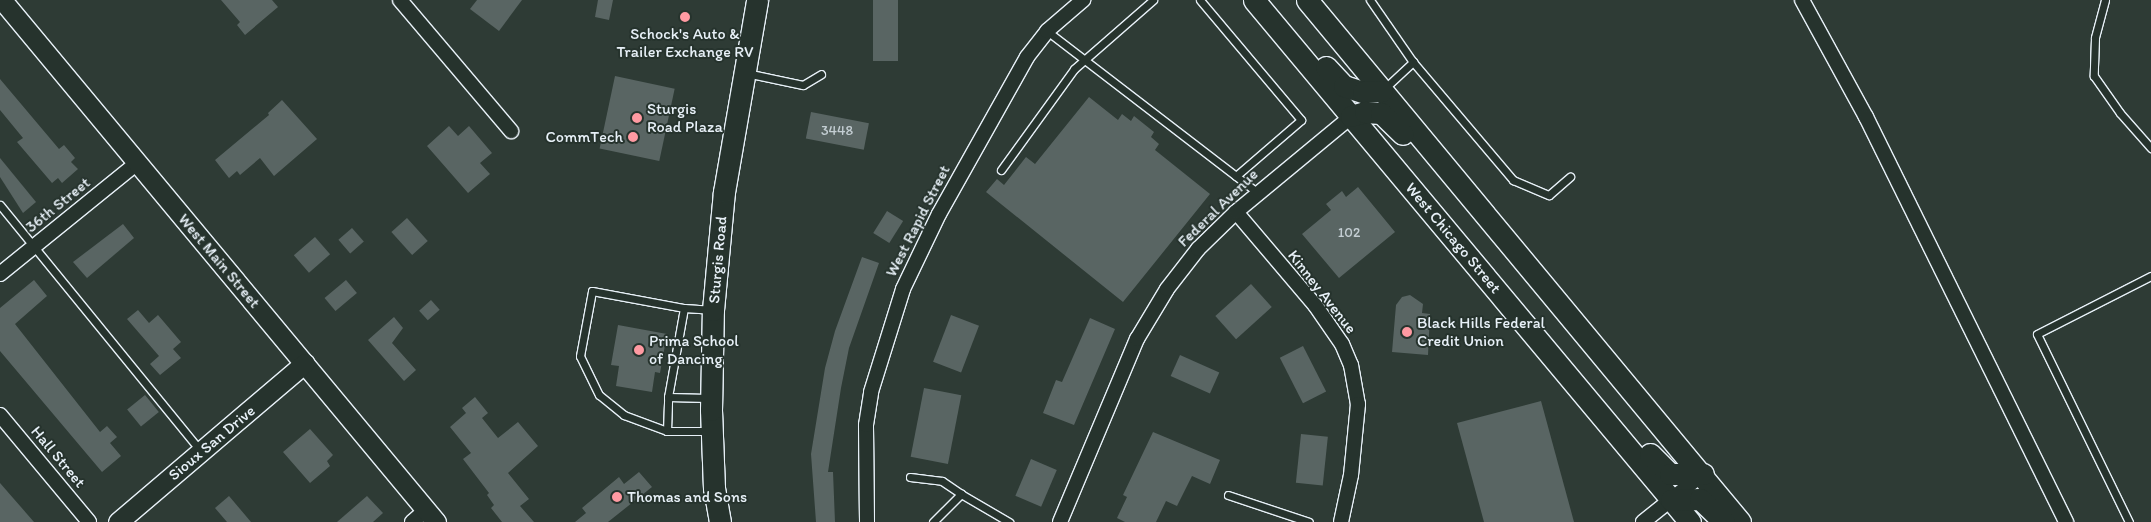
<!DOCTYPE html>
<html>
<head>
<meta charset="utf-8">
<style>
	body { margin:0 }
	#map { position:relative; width:2151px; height:522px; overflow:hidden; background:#2e3b35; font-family:Itim,sans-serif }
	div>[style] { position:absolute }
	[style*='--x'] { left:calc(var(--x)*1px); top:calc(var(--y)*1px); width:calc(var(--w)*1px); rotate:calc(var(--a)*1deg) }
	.building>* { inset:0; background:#596563; transform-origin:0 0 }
	.roads { filter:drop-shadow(1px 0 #e8f1f8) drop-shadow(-1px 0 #e8f1f8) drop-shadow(0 1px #e8f1f8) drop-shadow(0 -1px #e8f1f8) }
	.lane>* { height:7px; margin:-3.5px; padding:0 3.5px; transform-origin:3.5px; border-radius:3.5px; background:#26332d }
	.street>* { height:14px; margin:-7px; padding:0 7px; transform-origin:7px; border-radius:7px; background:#26332d }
	.secondary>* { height:19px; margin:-9.5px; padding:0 9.5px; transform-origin:9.5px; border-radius:9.5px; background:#26332d }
	.primary>* { height:21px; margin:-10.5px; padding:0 10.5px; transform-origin:10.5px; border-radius:10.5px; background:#26332d }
	.dots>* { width:14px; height:14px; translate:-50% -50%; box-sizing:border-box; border:2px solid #26332d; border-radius:50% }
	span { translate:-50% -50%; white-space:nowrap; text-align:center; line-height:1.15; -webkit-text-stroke:4px #26332d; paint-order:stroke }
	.number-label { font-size:14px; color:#c4ced3 }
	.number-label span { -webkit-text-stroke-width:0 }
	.poi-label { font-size:16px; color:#e8f1f8 }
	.left { translate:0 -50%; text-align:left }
	.right { translate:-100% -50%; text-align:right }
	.street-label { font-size:16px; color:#e8f1f8 }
</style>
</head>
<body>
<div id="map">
	<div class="building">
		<div style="clip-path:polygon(221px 0,272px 0,278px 7px,245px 35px,237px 25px,240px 22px)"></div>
		<div style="clip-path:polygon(477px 0,522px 0,499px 31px,470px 9px)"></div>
		<div style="clip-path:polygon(598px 0,613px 0,609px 20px,595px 17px)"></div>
		<div style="left:873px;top:0;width:25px;height:61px"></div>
		<div style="left:615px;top:76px;width:61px;height:74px;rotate:12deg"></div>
		<div style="clip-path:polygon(0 79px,59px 149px,64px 145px,75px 158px,71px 162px,78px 169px,62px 183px,58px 178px,52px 183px,17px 142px,23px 138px,0 110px)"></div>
		<div style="clip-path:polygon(1089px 97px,1118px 120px,1122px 114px,1131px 121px,1134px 116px,1154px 132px,1151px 137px,1159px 144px,1155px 150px,1210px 194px,1123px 302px,986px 192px,997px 179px,1004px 185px,1026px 157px,1035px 164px)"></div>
		<div style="clip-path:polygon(282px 100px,317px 139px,274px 176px,260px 158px,240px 175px,237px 171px,229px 178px,215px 160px,269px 115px,268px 113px)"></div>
		<div style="left:811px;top:112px;width:59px;height:27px;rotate:11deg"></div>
		<div style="clip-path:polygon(449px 126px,458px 136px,469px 126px,492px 153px,480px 163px,490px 174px,468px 193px,427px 146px)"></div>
		<div style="clip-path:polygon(0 158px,36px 202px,23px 213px,0 177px)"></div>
		<div style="clip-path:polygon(1358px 187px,1395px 232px,1339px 278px,1302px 234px,1331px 210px,1326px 204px,1342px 191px,1346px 197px)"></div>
		<div style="left:887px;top:211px;width:19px;height:26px;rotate:32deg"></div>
		<div style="left:407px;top:218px;width:31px;height:21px;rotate:48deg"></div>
		<div style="clip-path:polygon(123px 224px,134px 238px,87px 278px,73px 262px)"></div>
		<div style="left:352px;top:228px;width:18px;height:18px;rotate:49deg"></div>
		<div style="left:315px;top:237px;width:23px;height:28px;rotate:49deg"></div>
		<div style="clip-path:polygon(862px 257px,879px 263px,849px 348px,841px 388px,828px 472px,833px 472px,835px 522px,816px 522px,811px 454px,825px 368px,835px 331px)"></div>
		<div style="clip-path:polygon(34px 280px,47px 296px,15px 324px,100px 432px,107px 426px,117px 437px,110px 443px,121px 456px,102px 472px,0 351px,0 308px)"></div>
		<div style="left:346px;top:280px;width:17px;height:28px;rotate:50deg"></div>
		<div style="left:1251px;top:284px;width:31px;height:48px;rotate:48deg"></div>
		<div style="clip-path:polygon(1410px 295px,1423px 304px,1422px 313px,1430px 314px,1428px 355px,1392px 352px,1396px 305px,1402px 297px)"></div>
		<div style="left:431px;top:300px;width:13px;height:16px;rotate:48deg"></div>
		<div style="clip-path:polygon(138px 310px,149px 323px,158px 315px,181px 342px,173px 349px,181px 358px,160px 375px,150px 364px,159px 356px,127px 319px)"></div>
		<div style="left:951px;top:315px;width:30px;height:50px;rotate:21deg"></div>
		<div style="clip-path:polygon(394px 317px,403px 328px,392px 343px,416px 370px,404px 381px,368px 340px)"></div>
		<div style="clip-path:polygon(1090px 318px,1115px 329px,1074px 425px,1043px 413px,1056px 380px,1062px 382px)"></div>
		<div style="clip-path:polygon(618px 325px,667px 334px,660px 373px,655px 372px,652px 392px,616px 386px,619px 366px,611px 365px)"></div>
		<div style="left:1303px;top:346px;width:51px;height:26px;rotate:63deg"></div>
		<div style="left:1180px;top:355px;width:43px;height:23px;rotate:24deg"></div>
		<div style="left:924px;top:388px;width:38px;height:70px;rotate:11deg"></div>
		<div style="left:145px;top:395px;width:22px;height:23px;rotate:51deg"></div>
		<div style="clip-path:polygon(475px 397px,488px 413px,482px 418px,498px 438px,518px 422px,538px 446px,508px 473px,529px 499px,520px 506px,534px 522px,502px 522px,491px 508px,494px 505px,487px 495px,489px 493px,463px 459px,471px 453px,450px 427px,466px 413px,462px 408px)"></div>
		<div style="clip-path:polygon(1541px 401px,1574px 522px,1484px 522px,1457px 423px)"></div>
		<div style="clip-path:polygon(310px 429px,333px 455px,327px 461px,330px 466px,310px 483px,283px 452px)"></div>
		<div style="clip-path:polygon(1153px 432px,1220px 460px,1210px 484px,1192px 476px,1177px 506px,1166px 501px,1156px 522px,1125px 522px,1117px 518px,1127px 497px,1123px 495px)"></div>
		<div style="left:1301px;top:434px;width:27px;height:49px;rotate:6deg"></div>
		<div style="left:1031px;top:459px;width:28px;height:40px;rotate:23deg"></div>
		<div style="clip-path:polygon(639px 472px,652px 487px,608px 522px,575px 522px,586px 513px,582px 508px,619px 477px,624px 484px)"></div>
		<div style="clip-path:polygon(0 483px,34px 522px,0 522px)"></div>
		<div style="clip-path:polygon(229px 496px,251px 522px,227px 522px,215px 508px)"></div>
		<div style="clip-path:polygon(367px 496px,383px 513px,373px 522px,337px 522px)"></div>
	</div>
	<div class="roads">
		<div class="lane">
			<div style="--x:1200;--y:0;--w:157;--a:49.9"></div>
			<div style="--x:1301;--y:120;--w:86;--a:139.3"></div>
			<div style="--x:1370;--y:0;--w:75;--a:55.3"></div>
			<div style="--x:1413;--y:62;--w:155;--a:49.7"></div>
			<div style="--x:1513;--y:180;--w:39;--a:23"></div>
			<div style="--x:1549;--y:195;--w:28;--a:-41"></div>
			<div style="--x:2105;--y:0;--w:39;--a:105"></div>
			<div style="--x:2095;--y:38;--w:38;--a:92"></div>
			<div style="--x:2094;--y:76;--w:45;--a:54.9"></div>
			<div style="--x:2120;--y:113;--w:47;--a:48.5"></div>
			<div style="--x:1047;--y:31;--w:266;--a:37.5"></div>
			<div style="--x:746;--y:73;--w:58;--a:11.9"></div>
			<div style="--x:803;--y:85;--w:21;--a:-31"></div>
			<div style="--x:1384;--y:89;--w:40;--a:-43"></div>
			<div style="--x:1001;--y:170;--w:125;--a:-54.1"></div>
			<div style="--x:1074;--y:69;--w:105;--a:-41.1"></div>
			<div style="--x:0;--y:205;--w:316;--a:50.8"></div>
			<div style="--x:668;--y:397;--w:90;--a:-79.8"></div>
			<div style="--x:667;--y:431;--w:34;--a:-88"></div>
			<div style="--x:668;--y:397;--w:40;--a:1.4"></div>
			<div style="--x:709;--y:431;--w:42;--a:180"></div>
			<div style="--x:667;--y:431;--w:46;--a:-159.6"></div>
			<div style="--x:624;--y:415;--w:32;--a:-141"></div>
			<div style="--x:599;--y:395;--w:43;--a:-116"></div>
			<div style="--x:580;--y:356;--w:66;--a:-79.5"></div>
			<div style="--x:592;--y:291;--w:94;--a:10.5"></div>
			<div style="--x:684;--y:308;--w:26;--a:4"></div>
			<div style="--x:910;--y:477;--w:32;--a:7"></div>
			<div style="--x:942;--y:481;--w:23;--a:34"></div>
			<div style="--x:1228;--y:495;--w:85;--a:18.4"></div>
			<div style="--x:933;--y:522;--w:40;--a:-45"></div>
			<div style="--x:961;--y:494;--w:56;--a:30.3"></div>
			<div style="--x:2129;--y:522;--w:209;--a:-116.1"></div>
			<div style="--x:2037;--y:334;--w:128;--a:-27"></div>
		</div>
		<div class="street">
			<div style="--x:400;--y:0;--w:172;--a:49.7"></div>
			<div style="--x:1802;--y:0;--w:133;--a:61.3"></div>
			<div style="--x:1866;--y:117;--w:452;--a:63.7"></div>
			<div style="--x:1236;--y:212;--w:122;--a:49.7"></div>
			<div style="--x:1315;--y:305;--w:47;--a:55.3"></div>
			<div style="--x:1342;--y:344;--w:23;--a:67"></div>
			<div style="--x:1351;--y:365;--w:40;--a:80"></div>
			<div style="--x:1358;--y:404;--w:71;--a:95.6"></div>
			<div style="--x:1351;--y:475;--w:48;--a:102"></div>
			<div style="--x:0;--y:274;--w:176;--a:-39"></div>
			<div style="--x:0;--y:415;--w:139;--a:50.2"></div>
			<div style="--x:412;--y:522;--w:18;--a:-41"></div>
			<div style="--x:867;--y:522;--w:97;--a:-90.6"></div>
			<div style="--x:866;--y:425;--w:33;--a:-81"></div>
			<div style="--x:871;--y:392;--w:108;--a:-72.7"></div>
			<div style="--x:903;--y:289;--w:83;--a:-64.4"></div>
			<div style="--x:939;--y:214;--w:180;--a:-60.7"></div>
			<div style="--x:1027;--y:57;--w:33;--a:-52"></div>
			<div style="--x:1047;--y:31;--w:48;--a:-40.7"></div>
			<div style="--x:1060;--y:522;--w:199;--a:-67.2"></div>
			<div style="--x:1137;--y:339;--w:58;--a:-59"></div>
			<div style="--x:1167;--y:289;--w:51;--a:-52.2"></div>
			<div style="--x:1198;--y:249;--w:53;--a:-44.2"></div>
			<div style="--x:1236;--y:212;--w:157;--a:-39.6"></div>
			<div style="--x:1643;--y:522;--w:77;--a:-38.7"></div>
		</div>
		<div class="secondary">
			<div style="--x:2;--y:0;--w:679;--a:50.26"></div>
			<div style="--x:118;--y:522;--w:245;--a:-40.4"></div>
		</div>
		<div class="primary">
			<div style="--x:1254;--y:0;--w:680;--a:50.13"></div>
			<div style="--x:1307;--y:0;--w:678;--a:50.32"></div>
			<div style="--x:1326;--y:67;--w:26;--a:47"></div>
			<div style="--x:1344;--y:86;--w:20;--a:18"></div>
			<div style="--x:1363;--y:92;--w:19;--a:-3"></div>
			<div style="--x:1351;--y:116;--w:15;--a:-16"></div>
			<div style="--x:1365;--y:112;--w:16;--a:4"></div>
			<div style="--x:1381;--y:113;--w:30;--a:44"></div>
			<div style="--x:1650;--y:454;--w:28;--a:45"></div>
			<div style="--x:1670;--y:474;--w:33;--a:0"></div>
			<div style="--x:1671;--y:500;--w:29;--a:-2"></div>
			<div style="--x:1700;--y:499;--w:33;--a:44"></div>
			<div style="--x:720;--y:522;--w:35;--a:-100"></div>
			<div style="--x:714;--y:488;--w:78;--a:-92.2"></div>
			<div style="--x:711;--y:410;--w:100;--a:-88.9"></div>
			<div style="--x:713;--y:310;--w:119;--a:-84.7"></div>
			<div style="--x:724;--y:192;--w:195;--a:-80.2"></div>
		</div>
	</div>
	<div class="dots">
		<div style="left:685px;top:17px;background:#ff9aa2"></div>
		<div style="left:637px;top:118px;background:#ff9aa2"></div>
		<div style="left:633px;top:137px;background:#ff9aa2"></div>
		<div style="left:1407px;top:332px;background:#ff9aa2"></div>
		<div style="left:639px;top:350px;background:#ff9aa2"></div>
		<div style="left:617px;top:497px;background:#ff9aa2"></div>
	</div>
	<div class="number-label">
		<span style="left:837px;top:131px">3448</span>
		<span style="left:1349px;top:233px">102</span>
	</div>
	<div class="poi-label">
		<span style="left:685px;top:43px">Schock's Auto &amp;<br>Trailer Exchange RV</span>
		<span class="left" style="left:647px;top:118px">Sturgis<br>Road Plaza</span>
		<span class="right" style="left:623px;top:137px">CommTech</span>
		<span class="left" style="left:1417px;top:332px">Black Hills Federal<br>Credit Union</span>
		<span class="left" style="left:649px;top:350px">Prima School<br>of Dancing</span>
		<span class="left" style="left:627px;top:497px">Thomas and Sons</span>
	</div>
	<div class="street-label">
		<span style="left:58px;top:205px;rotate:-39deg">36th Street</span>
		<span style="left:1218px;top:208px;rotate:-44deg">Federal Avenue</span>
		<span style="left:918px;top:221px;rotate:-63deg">West Rapid Street</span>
		<span style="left:1453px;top:238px;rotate:50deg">West Chicago Street</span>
		<span style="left:718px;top:260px;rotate:-85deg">Sturgis Road</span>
		<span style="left:219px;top:261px;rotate:50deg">West Main Street</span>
		<span style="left:1322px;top:292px;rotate:52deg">Kinney Avenue</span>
		<span style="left:212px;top:443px;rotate:-40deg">Sioux San Drive</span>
		<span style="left:58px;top:457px;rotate:50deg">Hall Street</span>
	</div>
</div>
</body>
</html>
